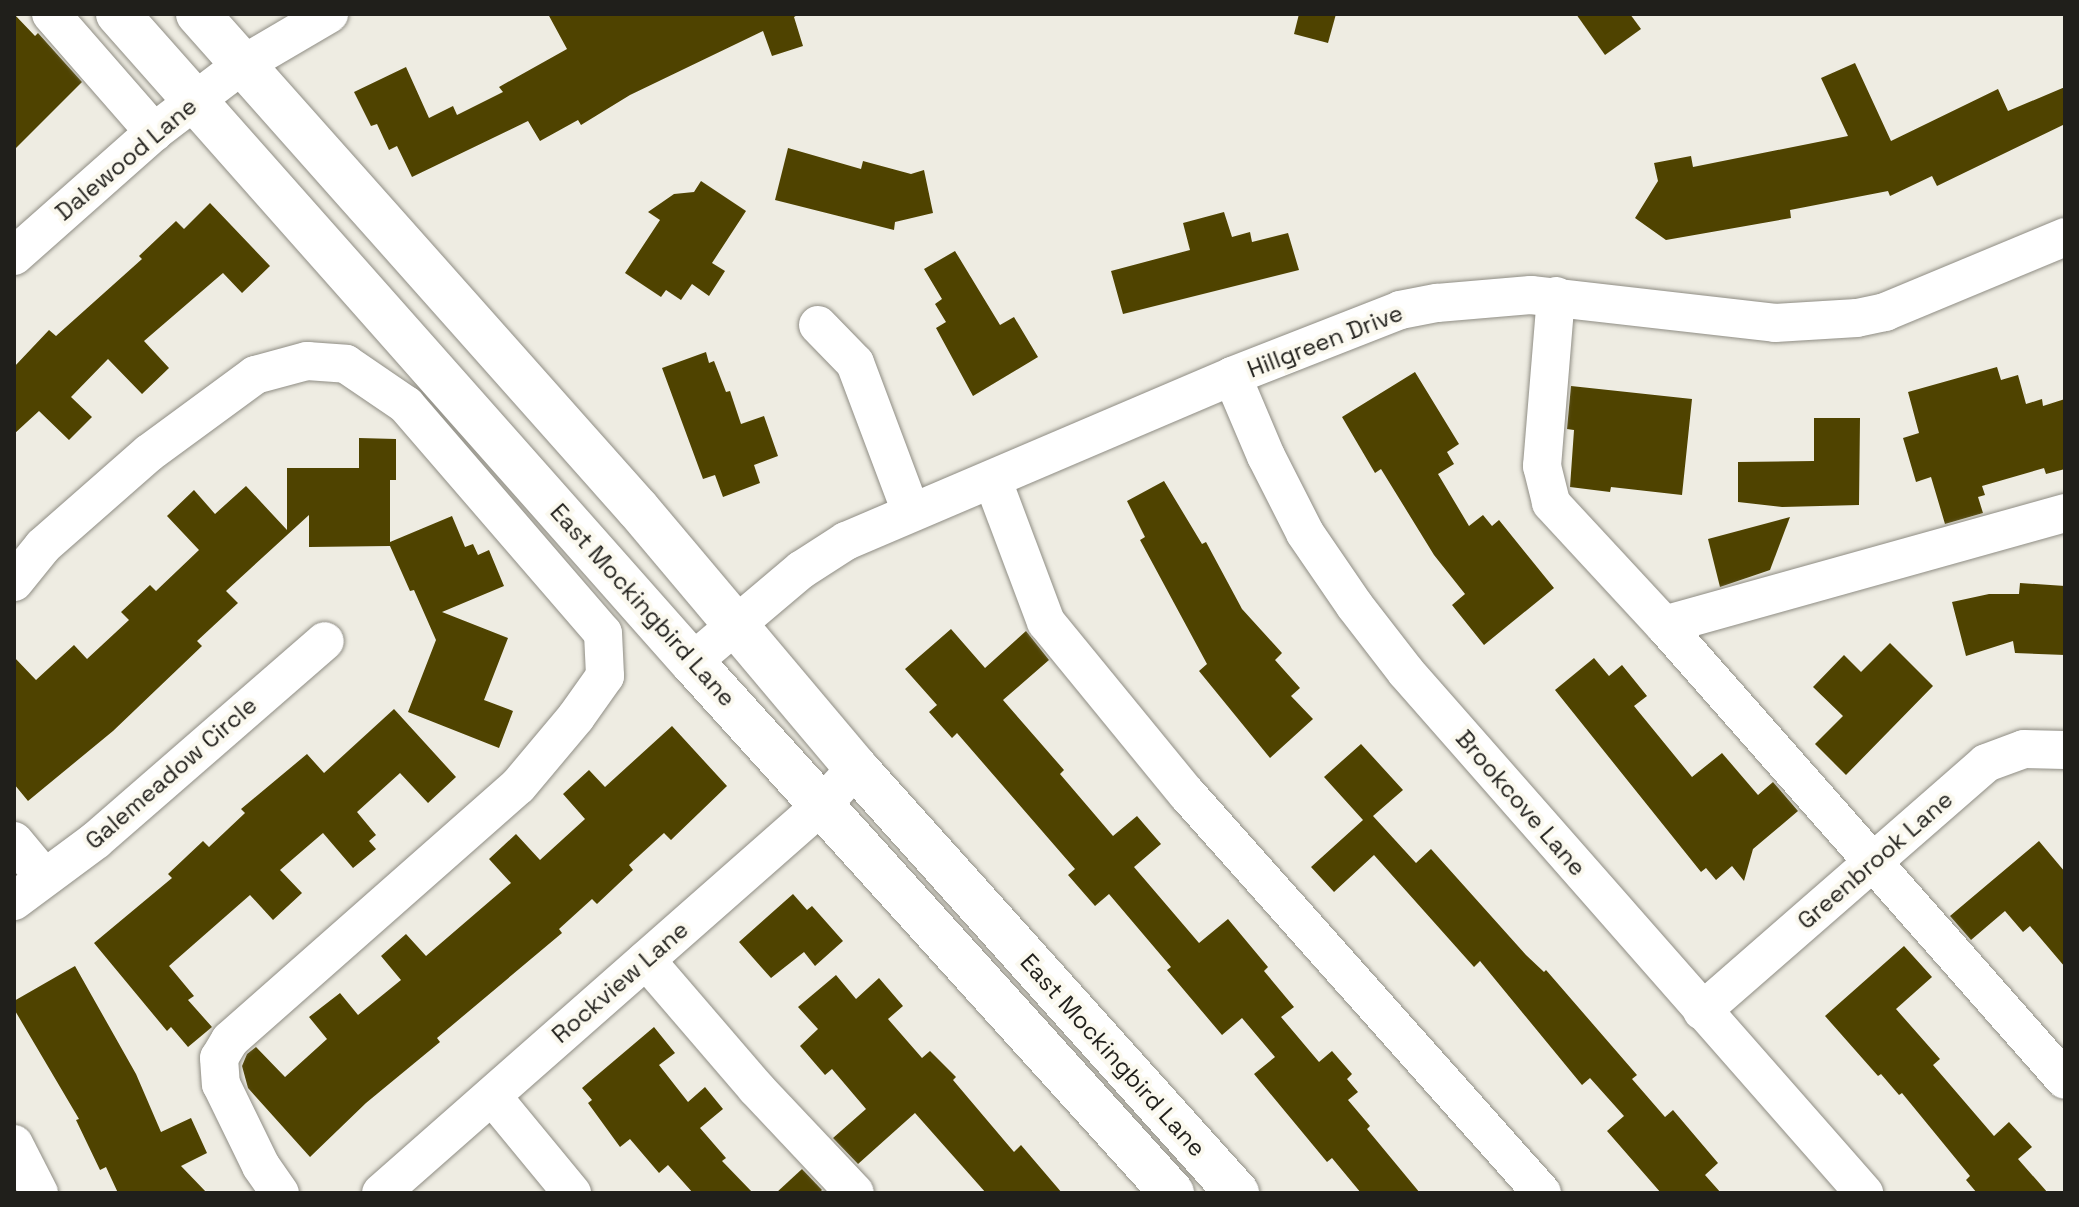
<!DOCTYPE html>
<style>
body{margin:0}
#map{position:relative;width:2079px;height:1207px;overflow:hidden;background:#eeece2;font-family:"Space Grotesk",sans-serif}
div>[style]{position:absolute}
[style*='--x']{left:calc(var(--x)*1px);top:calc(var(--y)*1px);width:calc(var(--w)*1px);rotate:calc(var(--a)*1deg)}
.building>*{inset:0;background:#4f4300}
.roads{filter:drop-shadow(0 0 2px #8f8d84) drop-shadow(0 0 2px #8f8d84)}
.minor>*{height:38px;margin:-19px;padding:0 19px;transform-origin:19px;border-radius:19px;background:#fff}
.major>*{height:44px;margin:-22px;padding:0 22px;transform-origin:22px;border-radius:22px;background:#fff}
span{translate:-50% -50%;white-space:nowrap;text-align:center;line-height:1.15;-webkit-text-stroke:8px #fbf9ef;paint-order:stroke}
.street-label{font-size:24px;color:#201f1b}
.frame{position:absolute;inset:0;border:16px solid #201f1b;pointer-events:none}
</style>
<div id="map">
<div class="building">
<div style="clip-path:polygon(14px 14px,35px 36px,38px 33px,82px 82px,14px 150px)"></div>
<div style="clip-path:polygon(548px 14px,799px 14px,794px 17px,803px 46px,772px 56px,763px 31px,630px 95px,581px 125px,578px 120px,540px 141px,528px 121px,412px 177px,397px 146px,389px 150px,377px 124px,371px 126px,354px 92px,406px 67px,429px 118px,453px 106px,457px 115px,503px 92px,499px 87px,567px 49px)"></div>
<div style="clip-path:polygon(1299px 14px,1336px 14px,1328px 43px,1294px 34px)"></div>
<div style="clip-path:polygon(1576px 14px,1630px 14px,1641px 29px,1605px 55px)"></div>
<div style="clip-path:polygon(1855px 63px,1891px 141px,1998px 89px,2008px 111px,2065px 87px,2065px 124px,1937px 186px,1932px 176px,1890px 196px,1888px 191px,1790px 210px,1791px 218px,1666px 240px,1635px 218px,1658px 181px,1654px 163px,1691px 156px,1693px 167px,1848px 136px,1821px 78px)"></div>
<div style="clip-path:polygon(788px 148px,861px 169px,863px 161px,911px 174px,924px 170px,933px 213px,895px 222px,894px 230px,775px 200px)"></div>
<div style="clip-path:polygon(701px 181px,746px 211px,712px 263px,725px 271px,709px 296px,692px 284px,681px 300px,666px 290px,661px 297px,625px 273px,660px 220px,648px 212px,674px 194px,694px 192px)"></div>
<div style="clip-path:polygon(210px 203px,270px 266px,242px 293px,223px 273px,144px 341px,169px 368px,142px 394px,108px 359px,71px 397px,92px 417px,69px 440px,39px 411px,14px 434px,14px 367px,49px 330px,56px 336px,142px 259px,139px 256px,176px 221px,184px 229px)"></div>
<div style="clip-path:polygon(1224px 212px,1232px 237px,1250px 232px,1252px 242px,1288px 233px,1299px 270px,1123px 314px,1111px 271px,1190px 250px,1183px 223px)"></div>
<div style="clip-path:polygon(955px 251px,1000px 325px,1014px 317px,1038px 357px,973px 396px,936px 328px,946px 322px,935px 304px,942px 299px,924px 269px)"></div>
<div style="clip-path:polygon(706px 352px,709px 363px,714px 361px,726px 392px,730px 391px,741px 424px,764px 416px,778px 456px,754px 465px,760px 483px,723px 497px,715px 475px,703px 479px,662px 368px)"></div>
<div style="clip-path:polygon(1997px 367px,2001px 380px,2018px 375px,2026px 404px,2042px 399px,2043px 406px,2065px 399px,2065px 469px,2046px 474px,2044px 468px,1982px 486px,1985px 495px,1978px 497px,1983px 513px,1945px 524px,1931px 477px,1916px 482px,1903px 438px,1919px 433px,1908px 392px)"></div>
<div style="clip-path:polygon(1415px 372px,1459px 444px,1447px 452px,1454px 464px,1438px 474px,1469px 526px,1483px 515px,1492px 526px,1499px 520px,1554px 588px,1484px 645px,1452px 605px,1465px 594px,1434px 555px,1381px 469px,1375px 473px,1342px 417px)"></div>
<div style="clip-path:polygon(1571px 386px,1692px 399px,1682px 495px,1611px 487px,1610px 492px,1570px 487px,1574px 430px,1567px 429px)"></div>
<div style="clip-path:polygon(1814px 418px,1860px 418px,1859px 505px,1782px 507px,1738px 502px,1738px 462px,1814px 461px)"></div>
<div style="clip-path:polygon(359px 438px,396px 439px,396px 480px,390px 480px,390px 542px,452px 516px,465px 547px,473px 544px,478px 555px,489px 550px,504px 586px,442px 612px,508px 638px,484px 700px,513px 711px,499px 748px,408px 712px,436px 640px,414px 590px,410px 591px,390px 546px,309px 547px,309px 515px,226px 591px,238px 603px,197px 641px,202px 646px,113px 731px,28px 801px,14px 784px,14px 657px,36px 680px,74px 645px,87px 659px,129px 620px,121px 612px,150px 585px,156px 591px,199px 550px,167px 516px,194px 490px,215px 514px,246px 486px,287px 530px,287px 468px,359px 468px)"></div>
<div style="clip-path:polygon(1164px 481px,1202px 544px,1206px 542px,1242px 609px,1282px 653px,1275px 660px,1300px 688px,1291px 696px,1313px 719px,1270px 758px,1199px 671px,1207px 664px,1140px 540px,1145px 537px,1127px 501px)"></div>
<div style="clip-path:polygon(1790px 517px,1770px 570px,1720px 587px,1708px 539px)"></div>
<div style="clip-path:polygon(2020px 583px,2065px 586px,2065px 655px,2015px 653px,2013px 641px,1966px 656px,1952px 602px,1989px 594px,2019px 594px)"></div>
<div style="clip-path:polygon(951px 629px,985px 668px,1026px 631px,1049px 660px,1003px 700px,1064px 770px,1060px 774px,1113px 836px,1137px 816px,1161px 844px,1134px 867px,1199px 943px,1228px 919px,1268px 967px,1264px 971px,1294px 1007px,1281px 1017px,1319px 1062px,1332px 1051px,1352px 1074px,1347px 1079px,1358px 1092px,1348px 1100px,1370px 1126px,1367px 1129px,1420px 1193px,1361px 1193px,1332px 1158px,1327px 1162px,1254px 1074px,1275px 1057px,1242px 1018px,1222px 1035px,1167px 970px,1171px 967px,1109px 894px,1095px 906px,1068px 875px,1075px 869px,957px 733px,952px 738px,929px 712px,937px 705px,905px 669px)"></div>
<div style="clip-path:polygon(1890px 643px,1933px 686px,1846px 775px,1815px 744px,1843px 716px,1813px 687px,1844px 655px,1861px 672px)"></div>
<div style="clip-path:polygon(1594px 658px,1609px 676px,1622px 665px,1647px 696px,1634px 706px,1692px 777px,1722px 753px,1758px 795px,1773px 782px,1798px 811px,1753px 849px,1744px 881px,1732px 866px,1716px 880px,1706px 868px,1701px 872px,1555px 690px)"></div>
<div style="clip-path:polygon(394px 709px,456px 777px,428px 803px,400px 773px,357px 812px,376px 835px,369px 841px,376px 849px,353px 868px,323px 833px,280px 870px,302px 893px,273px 920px,250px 895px,169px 966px,194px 996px,188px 1000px,212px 1027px,188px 1047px,171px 1027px,167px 1031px,94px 943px,172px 878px,168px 874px,203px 841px,209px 847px,245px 813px,241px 809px,307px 754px,324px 773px)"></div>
<div style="clip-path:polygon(672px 726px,727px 786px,671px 840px,664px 833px,629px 865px,633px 870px,597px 904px,592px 899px,559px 929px,562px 933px,437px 1038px,440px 1042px,366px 1103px,310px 1157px,248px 1088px,242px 1066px,247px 1054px,256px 1047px,285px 1077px,327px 1039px,309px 1017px,340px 993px,358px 1015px,401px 980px,381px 956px,406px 934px,426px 956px,511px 883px,489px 859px,516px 834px,540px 860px,585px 819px,563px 794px,589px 770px,605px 787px)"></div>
<div style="clip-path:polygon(1361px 744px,1403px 790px,1373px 816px,1416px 863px,1431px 849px,1526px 955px,1544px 972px,1546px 970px,1637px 1075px,1632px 1079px,1665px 1117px,1673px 1110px,1718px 1163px,1705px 1175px,1721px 1193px,1661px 1193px,1607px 1131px,1624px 1116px,1590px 1078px,1582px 1085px,1480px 961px,1474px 967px,1374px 855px,1334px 892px,1311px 867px,1363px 820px,1324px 777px)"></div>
<div style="clip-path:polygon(2039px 841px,2065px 872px,2065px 967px,2030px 926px,2023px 932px,2005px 911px,1971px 940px,1950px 916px)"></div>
<div style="clip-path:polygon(793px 894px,807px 910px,812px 906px,843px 941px,815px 966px,804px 952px,771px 978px,739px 942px)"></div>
<div style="clip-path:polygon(1904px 946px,1932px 977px,1896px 1009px,1940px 1059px,1933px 1065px,1994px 1136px,2009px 1122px,2032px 1147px,2018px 1159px,2048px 1193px,1977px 1193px,1966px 1180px,1970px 1176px,1902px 1093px,1899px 1095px,1881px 1074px,1878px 1076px,1825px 1016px)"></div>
<div style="clip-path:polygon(75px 966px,136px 1074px,161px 1132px,191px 1118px,207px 1153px,181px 1166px,207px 1193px,118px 1193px,106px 1167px,100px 1170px,76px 1120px,79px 1119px,14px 1009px,14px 1001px)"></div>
<div style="clip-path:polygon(836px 975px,856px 999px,879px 978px,903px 1006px,888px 1019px,922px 1058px,930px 1051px,956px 1077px,953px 1080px,1014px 1152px,1021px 1145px,1062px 1193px,986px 1193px,915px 1113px,858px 1164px,833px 1138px,866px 1109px,832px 1069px,825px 1075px,800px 1046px,818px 1029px,798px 1007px)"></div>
<div style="clip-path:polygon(654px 1027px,675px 1053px,659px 1065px,688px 1102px,705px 1087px,723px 1109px,700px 1128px,726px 1158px,722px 1161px,753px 1193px,693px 1193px,668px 1165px,659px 1173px,630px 1139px,620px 1147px,588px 1103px,592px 1100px,582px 1088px)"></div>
<div style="clip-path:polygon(802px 1169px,822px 1190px,819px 1193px,776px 1193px)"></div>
</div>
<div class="roads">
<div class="minor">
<div style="--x:51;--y:14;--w:157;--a:48.9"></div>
<div style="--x:14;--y:256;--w:187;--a:-41.5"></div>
<div style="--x:154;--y:132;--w:111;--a:-37.3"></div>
<div style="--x:242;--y:65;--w:101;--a:-30.4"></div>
<div style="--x:1556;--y:296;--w:171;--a:94.7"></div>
<div style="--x:1542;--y:466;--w:38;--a:76"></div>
<div style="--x:1551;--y:503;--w:166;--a:47.2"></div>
<div style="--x:1664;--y:625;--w:606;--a:48.61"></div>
<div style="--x:818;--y:325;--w:53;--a:45.8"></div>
<div style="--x:855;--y:363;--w:159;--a:69.4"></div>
<div style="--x:1232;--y:376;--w:87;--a:67"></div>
<div style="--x:1266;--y:456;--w:86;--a:63.1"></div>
<div style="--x:1305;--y:533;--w:88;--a:55.6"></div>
<div style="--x:1355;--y:606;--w:83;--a:52.3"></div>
<div style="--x:1406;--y:672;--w:694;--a:48.68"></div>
<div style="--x:993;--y:481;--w:151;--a:69.4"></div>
<div style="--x:1046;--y:622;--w:222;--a:50.7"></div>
<div style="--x:1187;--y:794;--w:534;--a:48.34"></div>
<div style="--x:14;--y:582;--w:46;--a:-51.1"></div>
<div style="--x:43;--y:546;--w:141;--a:-41.3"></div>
<div style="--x:149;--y:453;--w:132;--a:-36.3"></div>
<div style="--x:255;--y:375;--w:54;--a:-15.1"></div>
<div style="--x:307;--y:361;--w:39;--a:4"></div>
<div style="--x:346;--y:364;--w:73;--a:34.3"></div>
<div style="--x:406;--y:405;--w:301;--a:49.2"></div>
<div style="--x:603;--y:633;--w:43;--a:87.3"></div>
<div style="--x:605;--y:676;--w:50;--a:125.3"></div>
<div style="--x:576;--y:717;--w:90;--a:130"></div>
<div style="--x:518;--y:786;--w:384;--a:138.6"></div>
<div style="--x:230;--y:1040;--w:21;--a:121"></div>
<div style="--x:219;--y:1058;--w:26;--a:86"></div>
<div style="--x:221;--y:1084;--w:91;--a:64"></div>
<div style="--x:261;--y:1166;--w:33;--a:55"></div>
<div style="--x:1664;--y:625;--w:416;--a:-15.6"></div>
<div style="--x:692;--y:662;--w:143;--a:-40.2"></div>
<div style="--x:801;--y:570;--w:54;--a:-32.8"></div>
<div style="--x:846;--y:541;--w:420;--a:-23.1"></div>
<div style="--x:1232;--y:376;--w:180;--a:-21.4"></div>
<div style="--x:1400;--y:310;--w:38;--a:-11"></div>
<div style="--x:1437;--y:303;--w:94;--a:-4.9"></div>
<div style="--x:1531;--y:295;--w:246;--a:6.5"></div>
<div style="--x:1775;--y:323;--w:82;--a:-3.5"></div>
<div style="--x:1857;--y:318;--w:29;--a:-12"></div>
<div style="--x:1885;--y:312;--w:195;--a:-22.6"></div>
<div style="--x:14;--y:841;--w:47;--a:50.2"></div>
<div style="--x:14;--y:901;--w:102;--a:-36.6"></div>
<div style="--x:96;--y:840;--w:303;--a:-41"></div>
<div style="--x:646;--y:960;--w:169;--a:49.3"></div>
<div style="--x:756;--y:1088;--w:144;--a:46.7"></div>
<div style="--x:1702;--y:1011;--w:377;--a:-41.1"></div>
<div style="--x:1986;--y:763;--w:40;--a:-20.2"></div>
<div style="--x:2024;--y:749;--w:41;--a:1.4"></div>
<div style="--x:492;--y:1096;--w:126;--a:50.5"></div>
<div style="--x:14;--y:1144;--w:55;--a:63"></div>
<div style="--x:381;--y:1193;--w:589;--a:-41.35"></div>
<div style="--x:823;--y:804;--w:49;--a:-47.5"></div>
</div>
<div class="major">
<div style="--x:118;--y:14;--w:866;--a:48.47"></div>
<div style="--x:692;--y:662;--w:716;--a:47.89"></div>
<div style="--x:198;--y:14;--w:662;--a:48.37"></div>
<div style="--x:638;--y:509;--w:339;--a:49.9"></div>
<div style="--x:856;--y:768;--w:571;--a:48.12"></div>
</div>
</div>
<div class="street-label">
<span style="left:126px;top:159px;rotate:-40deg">Dalewood Lane</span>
<span style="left:1325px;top:341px;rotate:-21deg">Hillgreen Drive</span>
<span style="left:643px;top:605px;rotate:48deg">East Mockingbird Lane</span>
<span style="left:171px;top:773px;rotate:-41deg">Galemeadow Circle</span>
<span style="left:1521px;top:803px;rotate:49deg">Brookcove Lane</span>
<span style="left:1875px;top:860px;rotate:-41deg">Greenbrook Lane</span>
<span style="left:620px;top:982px;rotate:-41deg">Rockview Lane</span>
<span style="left:1113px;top:1055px;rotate:48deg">East Mockingbird Lane</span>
</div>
<div class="frame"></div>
</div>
